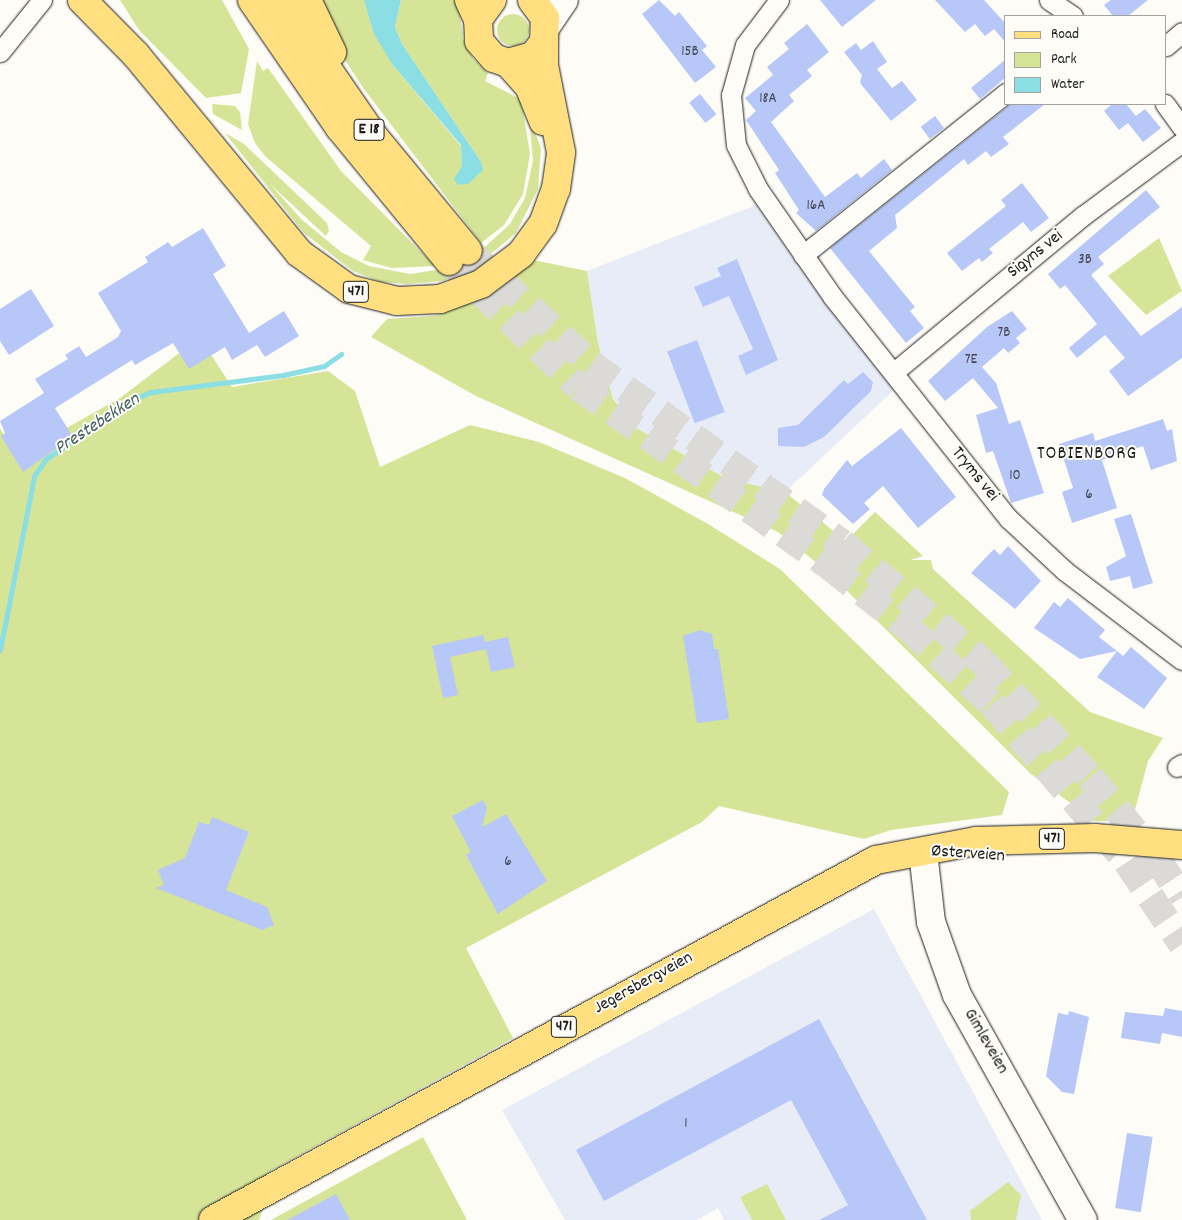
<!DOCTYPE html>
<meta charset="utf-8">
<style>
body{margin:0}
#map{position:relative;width:1182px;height:1220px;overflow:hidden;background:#fdfcf7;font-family:Dekko,sans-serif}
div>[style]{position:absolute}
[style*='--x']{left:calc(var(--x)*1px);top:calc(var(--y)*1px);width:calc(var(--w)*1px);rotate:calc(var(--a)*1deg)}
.built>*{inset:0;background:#e8ecf7}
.green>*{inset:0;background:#d5e497}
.round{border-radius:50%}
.water>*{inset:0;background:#8cdee5}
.stream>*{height:5px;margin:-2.5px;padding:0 2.5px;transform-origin:2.5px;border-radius:2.5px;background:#8cdee5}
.building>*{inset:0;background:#b7c8f8;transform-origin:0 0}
.highway-tunnel>*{height:28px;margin-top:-14px;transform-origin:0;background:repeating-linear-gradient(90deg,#dbdad6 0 28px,transparent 0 42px)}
.roads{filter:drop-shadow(0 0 1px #1c1c1c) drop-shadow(0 0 1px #1c1c1c)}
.street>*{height:19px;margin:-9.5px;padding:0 9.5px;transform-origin:9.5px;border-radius:9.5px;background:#fdfcf7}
.secondary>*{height:28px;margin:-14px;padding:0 14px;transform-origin:14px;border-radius:14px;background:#fdfcf7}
.primary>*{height:28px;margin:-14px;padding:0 14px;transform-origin:14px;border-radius:14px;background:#ffdf80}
.highway>*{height:28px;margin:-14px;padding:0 14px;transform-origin:14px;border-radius:14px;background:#ffdf80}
span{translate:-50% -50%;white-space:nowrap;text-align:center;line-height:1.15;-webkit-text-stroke:4px #fdfcf7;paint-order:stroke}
.number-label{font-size:15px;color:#434753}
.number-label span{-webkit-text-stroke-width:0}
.shield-label span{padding:1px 4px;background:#fdfcf7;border:1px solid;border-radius:4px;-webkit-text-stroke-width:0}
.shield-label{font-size:16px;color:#1c1c1c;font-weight:700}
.street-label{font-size:18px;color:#1c1c1c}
.water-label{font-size:19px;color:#436062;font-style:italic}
.neighbourhood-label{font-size:19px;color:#1c1c1c;letter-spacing:1px}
.legend{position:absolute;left:1004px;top:15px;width:162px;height:90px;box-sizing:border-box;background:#fdfcf7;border:1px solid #a3a29f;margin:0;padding:6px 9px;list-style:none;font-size:15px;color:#1c1c1c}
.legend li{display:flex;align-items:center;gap:10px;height:25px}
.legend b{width:25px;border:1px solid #a3a29f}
</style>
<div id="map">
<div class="built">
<div style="clip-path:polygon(756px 205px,833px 314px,895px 389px,785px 492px,727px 479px,636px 428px,613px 399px,598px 343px,587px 271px)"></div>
<div style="clip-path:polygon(874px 909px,1042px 1220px,724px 1220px,718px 1208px,697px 1220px,565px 1220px,502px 1110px)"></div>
</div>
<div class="green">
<div style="clip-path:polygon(120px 0,222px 0,249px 49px,241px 93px,206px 98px,139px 30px)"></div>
<div style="clip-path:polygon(317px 0,364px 0,392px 64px,461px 146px,462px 166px,481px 162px,402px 44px,395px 27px,401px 0,458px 0,463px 38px,473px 59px,488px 73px,485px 81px,522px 100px,541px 148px,538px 189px,516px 233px,471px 270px,442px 281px,407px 284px,381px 282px,353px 271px,304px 233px,225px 133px,244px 144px,327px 223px,329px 231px,326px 236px,270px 184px,301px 219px,341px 252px,369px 266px,410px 274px,450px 268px,476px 255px,510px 224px,525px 198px,533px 161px,530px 125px,522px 104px,530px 154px,523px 194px,504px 225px,481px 243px,364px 89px,333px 42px)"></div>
<div class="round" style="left:497px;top:14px;width:32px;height:32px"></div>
<div style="clip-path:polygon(257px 61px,263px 71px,268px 68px,341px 171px,435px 266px,392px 268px,363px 260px,371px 246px,266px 157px,255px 143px,248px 124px)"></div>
<div style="clip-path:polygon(212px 104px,235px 106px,240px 112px,242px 130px,213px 114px)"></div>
<div style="clip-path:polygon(1159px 238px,1182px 291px,1146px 315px,1108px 276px)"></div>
<div style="clip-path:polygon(528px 259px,587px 271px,598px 343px,613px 399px,636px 428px,727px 479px,785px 492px,846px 541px,875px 512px,923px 556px,910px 560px,931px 560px,933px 569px,1090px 712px,1163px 738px,1148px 761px,1132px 821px,1084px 821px,1077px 808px,1031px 774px,827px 571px,778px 532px,476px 396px,371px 337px,387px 319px,433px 316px,470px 303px)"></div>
<div style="clip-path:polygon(190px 322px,232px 387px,328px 371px,355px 391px,380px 467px,470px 425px,539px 442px,625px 478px,708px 524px,780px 569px,1009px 792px,1002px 815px,891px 830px,864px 839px,719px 806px,702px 822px,466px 948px,513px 1038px,265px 1174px,275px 1173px,259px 1220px,0 1220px,0 429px,5px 436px,38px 444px,120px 398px,195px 341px)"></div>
<div style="clip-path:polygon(423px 1137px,467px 1220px,271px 1220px)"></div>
<div style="clip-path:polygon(1008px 1182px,1021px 1195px,1016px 1220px,971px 1220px,970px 1211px)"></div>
<div style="clip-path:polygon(767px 1184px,786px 1220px,752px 1220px,740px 1197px)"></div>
</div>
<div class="water">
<div style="clip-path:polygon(364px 0,401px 0,395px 27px,402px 44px,481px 162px,483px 170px,468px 184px,458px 185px,454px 179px,462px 166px,461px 145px,392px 64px,374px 34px)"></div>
</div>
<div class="stream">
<div style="--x:0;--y:650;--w:177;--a:-78.9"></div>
<div style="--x:34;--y:476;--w:21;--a:-55"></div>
<div style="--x:46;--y:459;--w:99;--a:-35.1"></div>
<div style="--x:127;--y:402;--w:26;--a:-23"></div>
<div style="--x:151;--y:392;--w:133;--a:-7.3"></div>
<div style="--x:283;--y:375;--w:42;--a:-12.4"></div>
<div style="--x:324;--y:366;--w:21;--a:-35"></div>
</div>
<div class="building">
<div style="clip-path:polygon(659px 0,675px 16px,679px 12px,707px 46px,702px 50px,716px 67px,695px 83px,642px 14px)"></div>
<div style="clip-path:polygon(820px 0,876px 0,842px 27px)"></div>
<div style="clip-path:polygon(935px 0,984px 0,1006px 24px,1006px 43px,994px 29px,985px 36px,975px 24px,965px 32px)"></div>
<div style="clip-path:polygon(1111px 0,1148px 0,1128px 16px,1113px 16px,1104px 5px)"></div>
<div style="clip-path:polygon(807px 24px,829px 52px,807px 70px,812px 76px,789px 95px,794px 101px,771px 122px,825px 197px,857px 173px,861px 178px,884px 159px,892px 170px,816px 231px,796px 213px,799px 210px,775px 173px,779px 170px,746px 120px,756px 111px,745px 98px,773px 75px,767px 67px,789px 49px,784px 43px)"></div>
<div style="clip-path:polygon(873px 41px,887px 62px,877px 69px,892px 88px,902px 81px,917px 100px,891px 121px,860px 83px,862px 75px,844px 52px,856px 43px,861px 50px)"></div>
<div style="clip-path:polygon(1006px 59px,1006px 77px,980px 99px,971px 88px)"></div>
<div style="left:700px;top:94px;width:26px;height:14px;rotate:51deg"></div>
<div style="clip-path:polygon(1011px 104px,1045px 104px,1003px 137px,1009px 144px,991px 157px,986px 151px,968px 165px,964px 159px,895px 215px,897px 228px,869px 251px,915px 307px,910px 311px,924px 328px,906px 343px,830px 248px)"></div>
<div style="clip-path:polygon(1112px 104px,1126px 104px,1136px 116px,1145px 109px,1161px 128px,1143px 142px,1128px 123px,1119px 130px,1104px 111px)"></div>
<div style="left:935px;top:116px;width:15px;height:18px;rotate:53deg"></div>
<div style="clip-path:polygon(1022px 183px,1049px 218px,1031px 232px,1023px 222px,989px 249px,993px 253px,982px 262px,979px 258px,962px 271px,947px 253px,1006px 206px,1001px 200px)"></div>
<div style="clip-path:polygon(1146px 190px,1160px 207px,1098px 257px,1104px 264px,1091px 275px,1141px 336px,1182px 307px,1182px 358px,1128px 396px,1109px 371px,1125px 358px,1105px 335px,1077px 358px,1069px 348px,1097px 324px,1065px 285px,1060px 289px,1048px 274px)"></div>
<div style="clip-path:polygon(203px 228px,226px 266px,213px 274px,249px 333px,284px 311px,299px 336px,265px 357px,257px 345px,232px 360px,225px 347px,189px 369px,173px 343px,135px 365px,132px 360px,55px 408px,73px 437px,23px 472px,1px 436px,5px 433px,0 421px,44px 393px,35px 379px,68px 359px,65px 355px,79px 346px,86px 357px,118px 337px,121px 331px,98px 293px,148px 262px,145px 257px,168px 242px,172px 247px)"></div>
<div style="clip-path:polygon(737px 259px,778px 360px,746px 375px,738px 356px,753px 349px,729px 296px,703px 307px,694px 287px,721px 276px,717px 268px)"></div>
<div style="clip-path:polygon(31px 289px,54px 326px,9px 355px,0 341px,0 309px)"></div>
<div style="clip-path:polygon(1012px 311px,1027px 329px,1016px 338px,1020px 343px,1008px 353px,1004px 348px,982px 367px,996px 383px,1009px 424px,1020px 420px,1044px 493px,1011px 503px,993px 451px,986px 453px,976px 415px,998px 408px,973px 378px,945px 401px,928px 381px,987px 327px)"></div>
<div style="left:697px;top:340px;width:77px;height:32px;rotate:69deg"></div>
<div style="clip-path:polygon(863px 372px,873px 382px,871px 391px,824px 437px,804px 447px,778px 446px,778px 428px,798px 425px,844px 380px,848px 384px)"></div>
<div style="clip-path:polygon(1163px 419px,1167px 431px,1172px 429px,1177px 461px,1151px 470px,1143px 446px,1102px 460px,1117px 508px,1072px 523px,1062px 492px,1073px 488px,1059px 444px,1093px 433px,1095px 441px)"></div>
<div style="clip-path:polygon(901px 428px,956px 497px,918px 528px,883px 486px,864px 503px,870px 509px,853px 524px,822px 495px,824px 489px,847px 460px,852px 466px)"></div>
<div style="clip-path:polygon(1131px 514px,1153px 583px,1133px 589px,1130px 576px,1110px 581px,1106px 567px,1126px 556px,1114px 519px)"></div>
<div style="clip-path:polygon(1008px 546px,1041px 581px,1015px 609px,971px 573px,994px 549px,1000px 555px)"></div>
<div style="clip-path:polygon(1068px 598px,1105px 630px,1099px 637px,1117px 651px,1080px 659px,1034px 628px,1054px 602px,1060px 607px)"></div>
<div style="clip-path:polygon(700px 630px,712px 634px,714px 649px,718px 649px,729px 719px,697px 723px,683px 636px)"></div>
<div style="clip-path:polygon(483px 635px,485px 642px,508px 637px,515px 667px,491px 672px,486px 649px,450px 657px,458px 695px,443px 698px,432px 646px)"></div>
<div style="clip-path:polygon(1131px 647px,1167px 678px,1144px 709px,1097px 677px,1117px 651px,1123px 656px)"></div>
<div style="clip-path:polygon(483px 800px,487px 808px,482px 827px,506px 814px,547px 881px,498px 914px,466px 855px,471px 852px,452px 816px)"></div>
<div style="clip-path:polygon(212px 817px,249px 832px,226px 890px,267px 907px,274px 925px,262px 930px,156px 888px,164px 885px,158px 870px,185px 858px,199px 822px,209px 825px)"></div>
<div style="clip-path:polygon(1165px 1008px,1182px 1011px,1182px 1037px,1162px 1033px,1160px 1044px,1121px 1038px,1125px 1012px,1163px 1016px)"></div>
<div style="clip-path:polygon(1069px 1011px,1089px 1017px,1074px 1094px,1062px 1092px,1046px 1076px,1058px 1013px,1068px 1015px)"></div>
<div style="clip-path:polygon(819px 1019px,927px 1220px,819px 1220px,848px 1205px,791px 1100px,604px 1201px,576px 1150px)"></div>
<div style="left:1127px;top:1133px;width:26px;height:76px;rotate:9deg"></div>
<div style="clip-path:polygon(336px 1194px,350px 1220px,287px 1220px)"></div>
</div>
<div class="highway-tunnel">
<div style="--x:468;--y:251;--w:167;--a:42.6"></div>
<div style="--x:591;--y:364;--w:308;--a:35.5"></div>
<div style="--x:842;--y:543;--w:185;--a:40.2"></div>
<div style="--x:983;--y:662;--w:157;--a:47.1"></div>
<div style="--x:1090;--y:777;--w:104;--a:50.5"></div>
<div style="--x:1156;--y:857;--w:48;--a:57"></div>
<div style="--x:449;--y:261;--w:181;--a:44.1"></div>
<div style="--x:579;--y:387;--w:309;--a:35.6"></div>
<div style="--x:830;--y:567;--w:98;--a:37.9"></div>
<div style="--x:907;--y:627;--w:115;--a:42.2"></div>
<div style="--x:992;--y:704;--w:208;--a:49.5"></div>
<div style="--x:1127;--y:862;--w:99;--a:56.1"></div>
</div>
<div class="roads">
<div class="street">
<div style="--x:779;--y:0;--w:56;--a:127.1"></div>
<div style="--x:745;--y:45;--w:52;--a:105.6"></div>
<div style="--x:731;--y:95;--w:50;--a:84.3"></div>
<div style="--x:736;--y:145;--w:49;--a:63.4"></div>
<div style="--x:758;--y:189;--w:130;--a:55.3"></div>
<div style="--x:832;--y:296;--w:285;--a:51.6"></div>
<div style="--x:1009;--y:519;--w:76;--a:42.9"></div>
<div style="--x:1065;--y:571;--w:147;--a:37.3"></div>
<div style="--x:1049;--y:0;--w:29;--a:34"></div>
<div style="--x:1166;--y:46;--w:21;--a:-41"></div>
<div style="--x:0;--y:52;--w:67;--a:-51.1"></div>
<div style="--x:1165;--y:104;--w:29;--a:54"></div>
<div style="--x:803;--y:255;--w:260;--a:-38.6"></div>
<div style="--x:894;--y:372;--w:246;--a:-39.6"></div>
<div style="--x:1084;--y:215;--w:122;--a:-36.7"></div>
<div style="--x:1177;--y:767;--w:6;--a:-31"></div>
</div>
<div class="secondary">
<div style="--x:547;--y:25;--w:30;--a:-56"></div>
<div style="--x:923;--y:852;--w:70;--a:83.5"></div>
<div style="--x:931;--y:922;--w:77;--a:70.4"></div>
<div style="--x:957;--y:995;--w:258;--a:60.8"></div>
</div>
<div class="primary">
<div style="--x:82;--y:0;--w:77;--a:45.5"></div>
<div style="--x:136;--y:55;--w:256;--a:50.5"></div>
<div style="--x:299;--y:253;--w:62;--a:35.8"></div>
<div style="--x:349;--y:289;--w:49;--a:14"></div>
<div style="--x:397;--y:301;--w:43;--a:-2.7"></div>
<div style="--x:440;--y:299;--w:44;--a:-20.1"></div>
<div style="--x:481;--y:284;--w:50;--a:-36.9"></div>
<div style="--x:521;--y:254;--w:37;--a:-54"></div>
<div style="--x:543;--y:224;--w:37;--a:-70"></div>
<div style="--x:556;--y:189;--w:37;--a:-82"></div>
<div style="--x:561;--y:152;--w:89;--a:-101.1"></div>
<div style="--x:544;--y:65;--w:23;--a:-90"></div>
<div style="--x:492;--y:0;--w:24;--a:126"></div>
<div style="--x:478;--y:19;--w:22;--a:87"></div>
<div style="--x:479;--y:41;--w:23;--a:49"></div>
<div style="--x:494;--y:58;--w:15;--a:20"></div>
<div style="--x:508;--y:63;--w:26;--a:-16"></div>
<div style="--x:533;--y:56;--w:18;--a:-52"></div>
<div style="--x:544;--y:42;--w:24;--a:-88"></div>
<div style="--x:545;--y:18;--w:22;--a:-126"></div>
<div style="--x:508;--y:63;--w:31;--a:48"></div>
<div style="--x:529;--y:86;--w:38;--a:68"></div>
<div style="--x:213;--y:1220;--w:754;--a:-28.5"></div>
<div style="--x:876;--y:860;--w:102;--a:-10.8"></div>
<div style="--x:976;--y:841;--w:119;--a:-1.4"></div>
<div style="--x:1095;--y:838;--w:87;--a:4.6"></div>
</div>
<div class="highway">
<div style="--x:252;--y:0;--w:155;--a:55.5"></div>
<div style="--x:340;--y:128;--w:172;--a:50.7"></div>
<div style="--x:280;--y:0;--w:168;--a:55.5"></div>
<div style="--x:375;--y:138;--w:146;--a:50.5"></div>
<div style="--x:307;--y:0;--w:58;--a:64.3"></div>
<div style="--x:469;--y:0;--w:21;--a:65"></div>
</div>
</div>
<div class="number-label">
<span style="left:690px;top:53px">15B</span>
<span style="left:768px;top:100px">18A</span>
<span style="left:816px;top:207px">16A</span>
<span style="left:1085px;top:261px">3B</span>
<span style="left:1004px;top:334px">7B</span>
<span style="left:971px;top:361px">7E</span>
<span style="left:1015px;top:477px">10</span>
<span style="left:1089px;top:496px">6</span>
<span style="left:508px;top:863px">6</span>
<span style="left:686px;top:1125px">1</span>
</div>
<div class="shield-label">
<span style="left:369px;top:130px">E 18</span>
<span style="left:356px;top:292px">471</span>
<span style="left:1052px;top:839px">471</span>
<span style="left:564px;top:1027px">471</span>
</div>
<div class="street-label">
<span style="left:1036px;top:255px;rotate:-39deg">Sigyns vei</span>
<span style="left:974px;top:475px;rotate:51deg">Tryms vei</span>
<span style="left:968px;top:855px;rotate:4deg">Østerveien</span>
<span style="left:644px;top:984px;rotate:-29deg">Jegersbergveien</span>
<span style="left:985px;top:1042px;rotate:60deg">Gimleveien</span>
</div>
<div class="water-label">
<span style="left:98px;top:425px;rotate:-33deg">Prestebekken</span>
</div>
<div class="neighbourhood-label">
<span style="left:1087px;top:455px">TOBIENBORG</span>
</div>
<ul class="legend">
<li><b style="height:6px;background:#ffdf80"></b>Road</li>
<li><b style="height:14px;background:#d5e497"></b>Park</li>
<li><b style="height:14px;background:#8cdee5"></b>Water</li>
</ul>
</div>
